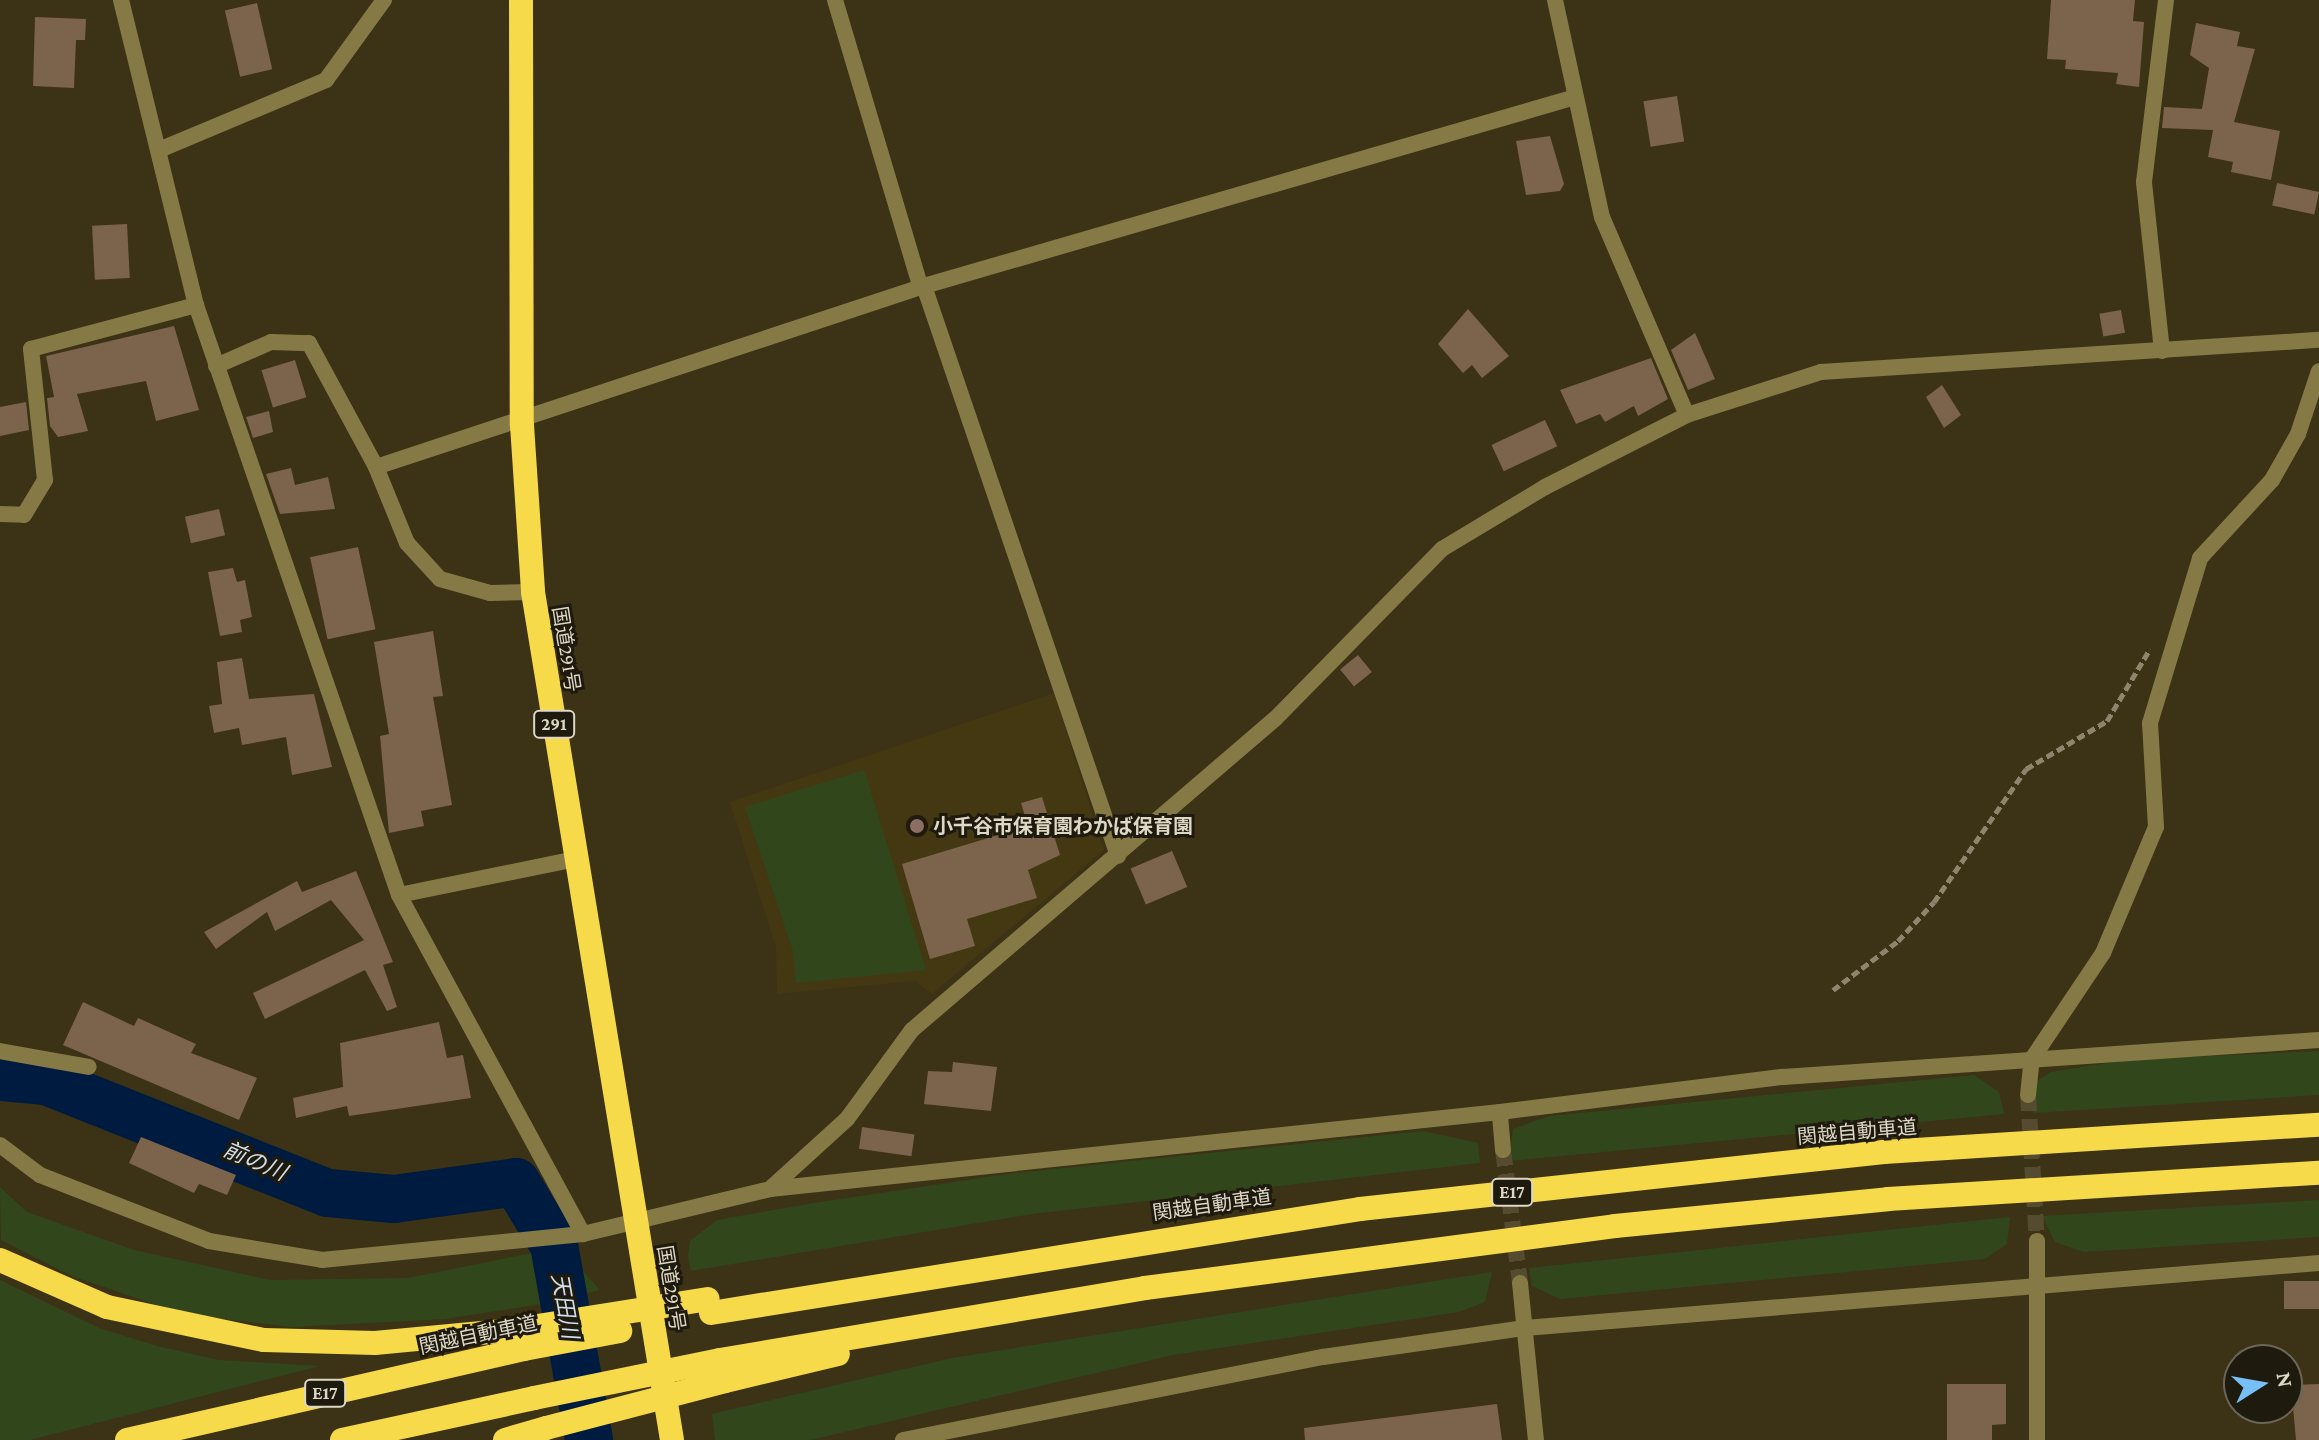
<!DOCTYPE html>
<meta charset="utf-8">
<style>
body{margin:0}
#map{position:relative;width:2319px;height:1440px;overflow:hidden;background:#3c3215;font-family:"Crimson Pro","Noto Sans JP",serif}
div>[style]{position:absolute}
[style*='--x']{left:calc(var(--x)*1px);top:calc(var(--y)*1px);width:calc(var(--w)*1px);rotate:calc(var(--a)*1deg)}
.built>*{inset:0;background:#443812}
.green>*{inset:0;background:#31471b}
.river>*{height:48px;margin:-24px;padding:0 24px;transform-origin:24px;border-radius:24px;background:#001b40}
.building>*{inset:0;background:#7c634c;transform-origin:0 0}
.street-tunnel>*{height:16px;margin-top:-8px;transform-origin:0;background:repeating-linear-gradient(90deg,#544b30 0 16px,transparent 0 24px)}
.path>*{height:5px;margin-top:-2.5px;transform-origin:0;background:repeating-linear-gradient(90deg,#8d856e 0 8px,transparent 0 12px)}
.street>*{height:16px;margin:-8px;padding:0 8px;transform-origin:8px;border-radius:8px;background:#857a46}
.highway>*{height:24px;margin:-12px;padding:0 12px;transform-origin:12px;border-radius:12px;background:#f7da49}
.highway-bridge>*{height:24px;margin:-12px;padding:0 12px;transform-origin:12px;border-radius:12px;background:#f7da49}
.dots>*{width:22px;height:22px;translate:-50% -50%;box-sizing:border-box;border:4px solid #1f1a0e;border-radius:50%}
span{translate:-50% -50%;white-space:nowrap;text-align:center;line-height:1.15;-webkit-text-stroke:6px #1f1a0e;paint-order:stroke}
.shield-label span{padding:2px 6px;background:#1f1a0e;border:2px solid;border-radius:6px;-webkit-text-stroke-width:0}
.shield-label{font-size:18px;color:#ddd7c6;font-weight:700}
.street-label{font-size:20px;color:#ddd7c6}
.poi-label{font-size:20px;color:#ddd7c6;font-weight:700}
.left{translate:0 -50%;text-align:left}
.water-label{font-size:22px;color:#d1deee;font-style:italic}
.north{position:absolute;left:2223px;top:1344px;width:80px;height:80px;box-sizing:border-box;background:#1f1a0e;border:2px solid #6b6658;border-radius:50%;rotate:79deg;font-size:22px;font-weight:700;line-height:32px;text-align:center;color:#ddd7c6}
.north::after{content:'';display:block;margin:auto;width:28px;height:36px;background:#77bff7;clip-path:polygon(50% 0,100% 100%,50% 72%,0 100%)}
</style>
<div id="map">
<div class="built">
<div style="clip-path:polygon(1054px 693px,1104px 850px,932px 994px,915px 981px,777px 994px,776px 948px,730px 802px)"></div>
</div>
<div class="green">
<div style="clip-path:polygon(864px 770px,926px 970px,796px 983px,793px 951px,745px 807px)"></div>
<div style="clip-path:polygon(2319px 1051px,2319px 1095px,2033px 1113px,2035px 1082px,2051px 1072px,2125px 1060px)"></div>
<div style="clip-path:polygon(1974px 1075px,1999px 1092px,2004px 1114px,1509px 1161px,1513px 1129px,1549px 1116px)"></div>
<div style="clip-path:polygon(1423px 1131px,1478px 1143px,1480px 1163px,1032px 1214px,691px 1271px,688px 1256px,690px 1241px,717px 1220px,814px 1203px,1007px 1174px)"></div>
<div style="clip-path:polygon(0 1187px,27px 1212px,134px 1250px,270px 1280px,408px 1278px,532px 1253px,548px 1303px,445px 1319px,292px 1327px,183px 1314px,72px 1276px,1px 1240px)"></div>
<div style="clip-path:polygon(2319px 1200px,2319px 1237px,2084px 1252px,2055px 1242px,2042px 1216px)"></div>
<div style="clip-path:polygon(2010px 1217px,2007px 1244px,1985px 1259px,1560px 1299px,1532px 1286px,1529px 1268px)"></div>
<div style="clip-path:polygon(564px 1250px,600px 1290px,571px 1297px,568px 1283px,581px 1273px,573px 1265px,564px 1271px)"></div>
<div style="clip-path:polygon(1492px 1272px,1485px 1302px,1459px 1312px,1173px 1355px,810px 1440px,715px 1440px,712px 1414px,952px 1358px)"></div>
<div style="clip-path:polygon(0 1280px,99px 1328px,157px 1346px,219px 1360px,320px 1366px,30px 1440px,0 1440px)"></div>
</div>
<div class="river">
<div style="--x:0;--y:1077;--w:46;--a:5"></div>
<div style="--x:46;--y:1081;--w:303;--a:21.7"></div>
<div style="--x:328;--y:1193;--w:66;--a:5.2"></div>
<div style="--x:394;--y:1199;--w:123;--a:-7.9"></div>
<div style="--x:516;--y:1182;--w:74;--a:58.9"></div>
<div style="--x:554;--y:1245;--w:198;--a:79.8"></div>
</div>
<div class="building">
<div style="clip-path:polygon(2051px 0,2135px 0,2133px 21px,2144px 22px,2139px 87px,2116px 84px,2118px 73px,2065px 69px,2066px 60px,2047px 59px)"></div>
<div style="left:257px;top:3px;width:68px;height:33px;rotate:77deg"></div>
<div style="clip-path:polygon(35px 17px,86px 19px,85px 40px,76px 40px,74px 88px,33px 86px)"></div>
<div style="clip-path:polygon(2196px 23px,2240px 32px,2237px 46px,2255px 49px,2234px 122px,2280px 131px,2271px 180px,2231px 172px,2233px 162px,2208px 157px,2213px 130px,2162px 128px,2164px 107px,2202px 109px,2209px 68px,2190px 55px)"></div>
<div style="left:1677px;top:96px;width:46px;height:34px;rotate:81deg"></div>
<div style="clip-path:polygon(1550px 136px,1564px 184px,1560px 191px,1526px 195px,1516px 141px)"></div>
<div style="left:2277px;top:183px;width:43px;height:23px;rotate:12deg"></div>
<div style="left:127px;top:224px;width:54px;height:35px;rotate:87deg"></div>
<div style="clip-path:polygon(1468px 309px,1509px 356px,1482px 378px,1472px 365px,1463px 373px,1438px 344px)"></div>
<div style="left:2121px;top:310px;width:23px;height:22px;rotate:80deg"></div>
<div style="clip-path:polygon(174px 326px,199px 410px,156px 421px,146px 381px,77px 394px,88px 431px,58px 437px,50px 426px,47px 398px,54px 397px,46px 356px)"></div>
<div style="clip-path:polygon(1695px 333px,1715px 379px,1688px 390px,1671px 350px)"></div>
<div style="clip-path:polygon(1651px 358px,1668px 399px,1638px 416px,1634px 406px,1605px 422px,1600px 414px,1576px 424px,1560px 390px)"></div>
<div style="left:295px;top:360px;width:39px;height:35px;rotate:73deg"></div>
<div style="clip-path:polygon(1942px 385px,1961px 415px,1944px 428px,1926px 397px)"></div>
<div style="clip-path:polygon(26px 402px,29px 430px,0 436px,0 407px)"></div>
<div style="clip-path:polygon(269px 411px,273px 432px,253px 438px,246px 417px)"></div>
<div style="left:1545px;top:420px;width:29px;height:59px;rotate:65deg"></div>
<div style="clip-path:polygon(291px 468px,295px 485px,328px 477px,335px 509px,280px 514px,266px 474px)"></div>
<div style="left:219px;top:509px;width:27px;height:35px;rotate:77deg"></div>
<div style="left:358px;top:547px;width:84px;height:49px;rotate:78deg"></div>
<div style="clip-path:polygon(233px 568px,237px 582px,245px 580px,252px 617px,240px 620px,242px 632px,220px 636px,208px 572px)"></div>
<div style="clip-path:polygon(433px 631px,443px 696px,433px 697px,452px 805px,421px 811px,424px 826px,389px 833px,380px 736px,389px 734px,374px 642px)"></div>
<div style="left:1358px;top:655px;width:22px;height:23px;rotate:51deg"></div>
<div style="clip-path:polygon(242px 658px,249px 699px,314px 694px,332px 767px,292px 775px,286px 737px,242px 745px,239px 728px,214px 733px,209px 706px,222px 704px,217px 662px)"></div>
<div style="clip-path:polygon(1042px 797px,1060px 855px,1028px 870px,1037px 898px,967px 919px,975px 946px,930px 959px,902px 864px,1028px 826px,1021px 803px)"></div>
<div style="left:1172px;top:851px;width:39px;height:45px;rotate:67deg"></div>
<div style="clip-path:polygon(356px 871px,393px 962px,383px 965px,397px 1007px,387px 1011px,365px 970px,265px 1019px,253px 993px,364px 940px,331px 900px,275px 931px,267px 912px,216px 949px,204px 932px,297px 881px,302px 892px)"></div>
<div style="clip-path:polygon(83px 1002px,134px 1026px,138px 1018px,196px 1044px,191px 1053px,257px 1078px,239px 1120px,63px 1045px)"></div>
<div style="clip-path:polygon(439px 1022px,447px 1058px,463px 1055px,471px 1098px,349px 1116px,347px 1106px,296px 1118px,293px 1098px,343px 1087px,340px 1043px)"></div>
<div style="clip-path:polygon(953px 1062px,997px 1067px,991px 1111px,924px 1104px,928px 1071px,952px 1072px)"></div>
<div style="left:862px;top:1127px;width:53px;height:22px;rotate:8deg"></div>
<div style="clip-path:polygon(141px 1137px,236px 1175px,227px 1195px,199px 1184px,194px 1193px,129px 1163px)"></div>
<div style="left:2319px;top:1281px;width:28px;height:35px;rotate:90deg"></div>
<div style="clip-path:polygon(1947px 1384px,2006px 1384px,2006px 1424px,1992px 1425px,1992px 1440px,1947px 1440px)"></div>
<div style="clip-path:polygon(2319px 1384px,2319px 1440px,2296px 1440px,2291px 1385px)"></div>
<div style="clip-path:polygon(1497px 1404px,1502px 1440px,1305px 1440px,1304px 1428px)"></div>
</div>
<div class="street-tunnel">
<div style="--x:2028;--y:1095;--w:146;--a:86.5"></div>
<div style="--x:1503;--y:1150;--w:134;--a:82.7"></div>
</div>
<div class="path">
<div style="--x:1833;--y:990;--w:81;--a:-37"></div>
<div style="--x:1898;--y:941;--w:53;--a:-47.3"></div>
<div style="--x:1934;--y:902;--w:162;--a:-55.3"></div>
<div style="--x:2026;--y:769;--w:94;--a:-30.7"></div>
<div style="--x:2107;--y:721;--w:84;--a:-59.2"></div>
</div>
<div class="street">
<div style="--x:121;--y:0;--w:314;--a:76.2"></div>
<div style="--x:196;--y:305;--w:624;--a:71.01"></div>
<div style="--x:399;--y:895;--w:386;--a:61.5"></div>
<div style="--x:835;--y:0;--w:301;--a:73.4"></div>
<div style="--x:1555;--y:0;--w:222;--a:77.8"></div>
<div style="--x:1602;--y:217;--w:215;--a:66.8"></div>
<div style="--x:159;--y:150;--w:181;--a:-22.7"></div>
<div style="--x:326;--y:80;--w:99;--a:-54.1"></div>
<div style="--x:924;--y:286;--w:602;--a:71.2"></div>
<div style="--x:2162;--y:351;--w:170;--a:-96.1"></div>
<div style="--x:2144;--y:182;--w:183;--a:-83.1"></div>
<div style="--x:216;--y:366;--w:60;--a:-23.6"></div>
<div style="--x:271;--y:342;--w:38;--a:2"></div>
<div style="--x:309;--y:343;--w:141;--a:61.6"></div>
<div style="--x:376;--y:467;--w:577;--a:-18.28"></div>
<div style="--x:924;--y:286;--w:675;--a:-16.18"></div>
<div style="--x:376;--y:467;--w:82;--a:67.8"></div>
<div style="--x:407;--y:543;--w:49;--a:47.5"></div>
<div style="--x:440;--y:579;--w:52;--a:15.6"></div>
<div style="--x:490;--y:593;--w:43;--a:-1.3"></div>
<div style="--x:0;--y:514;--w:24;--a:2"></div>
<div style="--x:24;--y:515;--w:41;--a:-59"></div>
<div style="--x:45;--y:480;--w:132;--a:-96.1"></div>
<div style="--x:31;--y:349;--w:171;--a:-14.9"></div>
<div style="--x:399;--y:895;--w:181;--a:-11.5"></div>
<div style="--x:0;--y:1051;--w:90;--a:10.2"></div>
<div style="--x:2028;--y:1095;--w:36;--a:-84"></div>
<div style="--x:2032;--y:1059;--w:128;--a:-56.2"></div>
<div style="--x:2103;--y:953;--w:137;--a:-67.2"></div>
<div style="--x:2156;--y:827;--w:104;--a:-93.3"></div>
<div style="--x:2150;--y:723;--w:172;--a:-73.1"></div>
<div style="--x:2200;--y:558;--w:106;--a:-47.3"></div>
<div style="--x:2272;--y:480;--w:53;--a:-60.5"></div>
<div style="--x:2298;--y:434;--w:66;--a:-71.6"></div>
<div style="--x:0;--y:1145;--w:50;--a:36.9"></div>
<div style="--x:40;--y:1175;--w:181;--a:21.3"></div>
<div style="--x:209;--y:1241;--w:115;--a:9.5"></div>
<div style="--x:322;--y:1260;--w:262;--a:-5.7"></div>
<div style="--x:583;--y:1234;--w:192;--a:-13.5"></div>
<div style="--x:770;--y:1189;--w:734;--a:-6.02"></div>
<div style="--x:1503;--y:1150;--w:38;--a:-95"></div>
<div style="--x:1500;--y:1112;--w:285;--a:-7.1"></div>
<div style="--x:1783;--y:1077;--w:537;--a:-3.95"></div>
<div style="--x:770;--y:1189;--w:104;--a:-42.3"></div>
<div style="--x:847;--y:1119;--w:110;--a:-53.9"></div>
<div style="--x:912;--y:1030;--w:478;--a:-40.6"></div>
<div style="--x:1275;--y:719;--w:238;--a:-45.5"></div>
<div style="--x:1442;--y:549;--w:120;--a:-31"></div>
<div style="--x:1545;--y:487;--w:159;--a:-26.9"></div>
<div style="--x:1687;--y:415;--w:141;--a:-17.8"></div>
<div style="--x:1821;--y:372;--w:499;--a:-3.7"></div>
<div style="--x:1520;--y:1283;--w:158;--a:84.2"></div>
<div style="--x:903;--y:1440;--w:428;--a:-11.2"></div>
<div style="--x:1323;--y:1357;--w:204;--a:-8.2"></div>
<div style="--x:1525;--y:1328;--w:797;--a:-4.68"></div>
<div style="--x:2037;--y:1440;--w:199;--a:-90"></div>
</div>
<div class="highway">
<div style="--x:521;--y:0;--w:425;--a:89.9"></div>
<div style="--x:522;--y:425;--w:167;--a:86.2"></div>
<div style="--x:533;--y:592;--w:859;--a:80.69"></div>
<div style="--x:0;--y:1260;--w:117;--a:23.7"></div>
<div style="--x:107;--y:1307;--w:160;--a:11.9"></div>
<div style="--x:264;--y:1340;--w:111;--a:1.5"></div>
<div style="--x:375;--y:1343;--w:138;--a:-5.4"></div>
<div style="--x:711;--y:1313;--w:657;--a:-9.1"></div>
<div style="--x:1360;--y:1209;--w:527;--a:-6.21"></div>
<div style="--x:1884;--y:1152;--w:436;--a:-3.6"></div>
<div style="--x:720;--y:1360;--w:431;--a:-9.6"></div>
<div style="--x:1145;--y:1288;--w:474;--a:-7.5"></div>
<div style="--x:1615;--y:1226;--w:274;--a:-5.6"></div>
<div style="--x:1888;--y:1199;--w:432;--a:-3.5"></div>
<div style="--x:725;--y:1381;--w:116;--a:-13.4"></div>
<div style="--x:127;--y:1440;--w:407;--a:-12.9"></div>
<div style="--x:342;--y:1440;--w:197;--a:-12.3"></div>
<div style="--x:505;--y:1440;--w:43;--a:-16.3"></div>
</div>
<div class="highway-bridge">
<div style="--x:512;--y:1330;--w:198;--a:-9"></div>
<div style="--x:524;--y:1349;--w:98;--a:-10.6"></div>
<div style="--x:534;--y:1398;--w:190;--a:-11.5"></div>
<div style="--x:546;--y:1428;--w:185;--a:-14.7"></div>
</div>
<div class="dots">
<div style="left:917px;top:826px;background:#8d6e63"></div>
</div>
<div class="shield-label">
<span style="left:554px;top:724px">291</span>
<span style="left:1512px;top:1192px">E17</span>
<span style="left:325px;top:1393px">E17</span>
</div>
<div class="street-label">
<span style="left:566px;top:649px;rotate:81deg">国道291号</span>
<span style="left:1857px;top:1132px;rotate:-5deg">関越自動車道</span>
<span style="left:1212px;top:1205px;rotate:-8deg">関越自動車道</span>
<span style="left:671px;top:1288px;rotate:81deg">国道291号</span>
<span style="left:478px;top:1335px;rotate:-12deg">関越自動車道</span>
</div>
<div class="poi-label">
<span class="left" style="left:933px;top:826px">小千谷市保育園わかば保育園</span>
</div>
<div class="water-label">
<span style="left:255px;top:1161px;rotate:23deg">前の川</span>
<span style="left:565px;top:1306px;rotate:80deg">天田川</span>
</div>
<div class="north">N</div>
</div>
